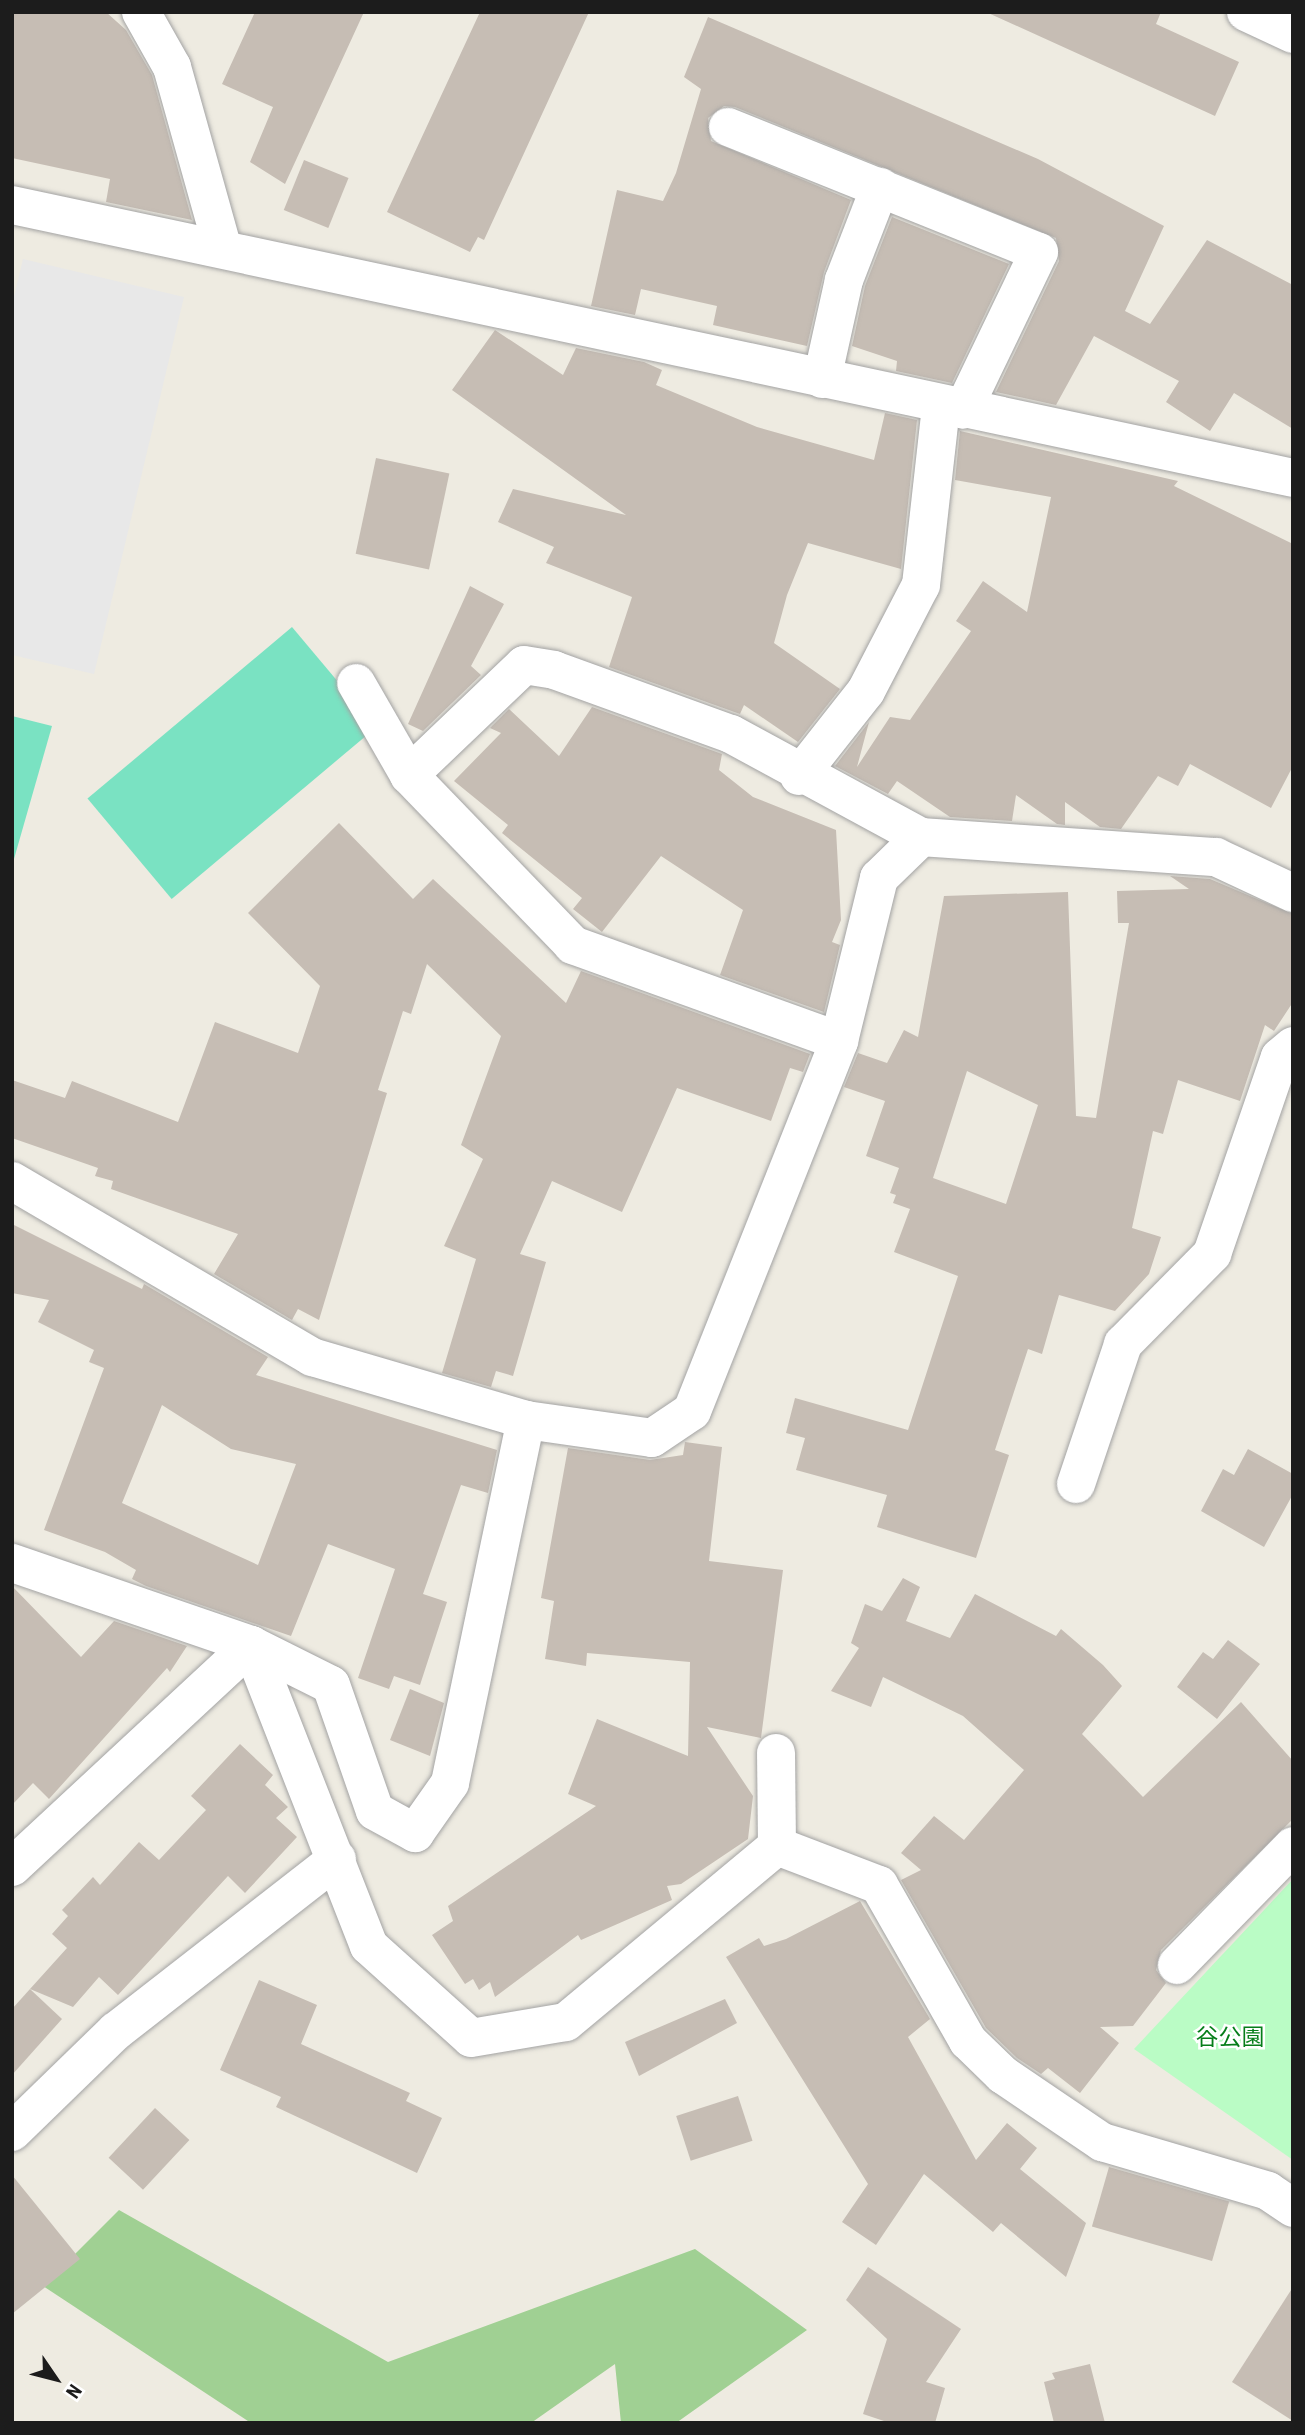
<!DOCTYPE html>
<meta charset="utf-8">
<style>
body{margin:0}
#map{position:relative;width:1305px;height:2435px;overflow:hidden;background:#eeebe1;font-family:"Roboto Condensed","Noto Sans JP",sans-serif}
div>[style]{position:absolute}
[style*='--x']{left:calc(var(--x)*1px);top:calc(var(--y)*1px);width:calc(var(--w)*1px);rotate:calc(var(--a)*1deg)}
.forest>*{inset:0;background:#a0d093}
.park>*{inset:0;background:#bafcc5}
.pitch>*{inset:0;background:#7ae2c2;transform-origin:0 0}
.parking>*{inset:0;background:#e8e8e8}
.building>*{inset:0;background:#c6bdb4;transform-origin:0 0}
.roads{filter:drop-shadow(0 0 2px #a3a3a3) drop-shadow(0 0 2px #a3a3a3)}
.street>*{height:38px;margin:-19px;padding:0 19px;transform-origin:19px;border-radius:19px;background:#fff}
span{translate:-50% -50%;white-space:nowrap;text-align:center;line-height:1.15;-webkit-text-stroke:5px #fff;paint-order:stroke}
.park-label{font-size:23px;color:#067e1a}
.frame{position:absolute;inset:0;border:14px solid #1c1c1c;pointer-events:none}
.north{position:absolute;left:21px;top:2344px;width:70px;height:70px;-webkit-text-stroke:5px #fff;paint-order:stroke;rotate:125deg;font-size:19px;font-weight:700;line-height:28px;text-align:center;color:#1c1c1c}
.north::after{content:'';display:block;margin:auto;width:24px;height:32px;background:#1c1c1c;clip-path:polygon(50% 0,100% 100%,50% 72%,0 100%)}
</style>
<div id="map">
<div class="forest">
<div style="clip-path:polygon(119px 2210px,388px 2362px,695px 2249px,807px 2330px,676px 2423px,621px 2423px,615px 2364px,531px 2423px,251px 2423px,43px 2286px)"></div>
</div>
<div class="park">
<div style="clip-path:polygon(1293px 1879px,1293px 2160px,1134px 2049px)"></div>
</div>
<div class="pitch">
<div style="left:292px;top:627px;width:131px;height:267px;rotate:50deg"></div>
<div style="clip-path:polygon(12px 716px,52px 726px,12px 866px)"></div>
</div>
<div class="parking">
<div style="clip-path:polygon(23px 259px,184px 297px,94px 674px,12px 655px,12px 305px)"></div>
</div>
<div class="building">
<div style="clip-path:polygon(12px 12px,106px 12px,126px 30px,152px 75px,192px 220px,106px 202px,110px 179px,12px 158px)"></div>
<div style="clip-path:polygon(255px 12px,364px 12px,285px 184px,250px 162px,273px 107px,222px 84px)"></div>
<div style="clip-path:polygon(480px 12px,589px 12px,484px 240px,478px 237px,470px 252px,387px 212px)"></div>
<div style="clip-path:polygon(986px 12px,1161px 12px,1156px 24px,1239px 62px,1215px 116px)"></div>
<div style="clip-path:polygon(708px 17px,1038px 159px,1164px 226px,1125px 311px,1150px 324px,1207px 240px,1293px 285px,1293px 429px,1234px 393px,1210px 431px,1166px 402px,1179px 381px,1094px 336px,1056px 405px,996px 392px,1059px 261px,1056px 238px,735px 107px,724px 106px,708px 118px,711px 141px,851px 200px,824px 272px,807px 346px,713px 325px,717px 306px,641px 289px,635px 315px,591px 306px,617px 190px,663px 201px,676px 173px,701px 89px,684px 77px)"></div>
<div style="left:304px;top:160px;width:48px;height:54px;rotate:22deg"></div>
<div style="clip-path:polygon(892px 217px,1009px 264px,952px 383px,896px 371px,897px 361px,852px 346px,865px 286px)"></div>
<div style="clip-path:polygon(495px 330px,563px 375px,576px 348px,644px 362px,662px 370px,656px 385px,757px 427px,874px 460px,885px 413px,917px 420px,901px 569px,808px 543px,787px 595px,774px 643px,840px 689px,798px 742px,744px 705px,740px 714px,609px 667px,632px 597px,546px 563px,554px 547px,498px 522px,513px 489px,626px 515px,452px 390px)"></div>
<div style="clip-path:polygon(960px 431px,1178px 481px,1174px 486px,1293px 544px,1293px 766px,1271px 808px,1190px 764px,1178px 786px,1158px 776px,1121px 829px,1100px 827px,1065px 802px,1065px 825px,1057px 824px,1016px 795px,1012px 821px,950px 817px,897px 781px,888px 794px,835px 766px,869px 722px,857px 767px,890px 717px,910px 720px,971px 631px,956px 621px,983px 581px,1027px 612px,1051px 497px,955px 480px)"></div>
<div style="left:376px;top:458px;width:75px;height:98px;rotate:12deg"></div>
<div style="clip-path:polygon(470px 586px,504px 604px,471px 666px,481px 675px,423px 731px,408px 724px)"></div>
<div style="clip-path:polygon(592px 707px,722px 754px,719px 770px,753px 797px,836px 830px,841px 920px,832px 942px,840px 945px,824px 1012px,720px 975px,743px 910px,661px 856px,602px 932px,573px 909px,582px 898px,502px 833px,508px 825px,454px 781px,501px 733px,490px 728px,509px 709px,559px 756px)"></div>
<div style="clip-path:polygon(339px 823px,413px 899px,433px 879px,566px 1003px,581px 971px,810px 1054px,803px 1072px,790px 1068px,771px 1121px,677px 1088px,622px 1212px,552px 1181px,520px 1254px,546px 1262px,513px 1376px,496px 1371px,491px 1387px,442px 1373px,476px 1259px,444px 1246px,483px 1159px,461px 1145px,501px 1036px,427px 964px,411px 1014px,403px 1011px,378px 1090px,387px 1093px,319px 1320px,298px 1309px,292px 1320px,214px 1274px,238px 1234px,111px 1189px,113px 1181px,95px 1176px,98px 1168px,12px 1138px,12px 1080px,65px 1098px,72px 1081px,178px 1122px,215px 1022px,298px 1053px,320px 986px,248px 913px)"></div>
<div style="clip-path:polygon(evenodd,1170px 876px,1210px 879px,1293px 914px,1293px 1002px,1274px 1031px,1265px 1025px,1240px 1101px,1178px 1080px,1163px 1134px,1153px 1131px,1132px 1228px,1161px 1237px,1149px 1274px,1115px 1311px,1059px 1295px,1042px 1354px,1028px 1349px,995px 1450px,1009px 1455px,976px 1558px,877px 1527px,887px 1495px,796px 1470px,805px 1438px,786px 1433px,795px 1398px,908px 1430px,958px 1276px,894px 1252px,910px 1209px,893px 1203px,896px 1195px,890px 1193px,899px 1168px,866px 1156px,885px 1101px,844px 1087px,858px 1053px,887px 1063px,904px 1030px,918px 1037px,944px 896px,1068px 892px,1076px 1116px,1096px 1118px,1129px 923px,1118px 923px,1117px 891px,1189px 889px,1170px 876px,967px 1071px,1038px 1105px,1006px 1204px,933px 1178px,967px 1071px)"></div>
<div style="clip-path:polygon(evenodd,12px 1224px,142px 1289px,144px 1284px,268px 1357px,256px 1375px,497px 1450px,488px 1493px,461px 1485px,423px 1594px,447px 1602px,420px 1685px,394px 1676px,389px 1689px,358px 1678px,395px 1569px,328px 1544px,291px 1636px,146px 1586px,132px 1579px,136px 1570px,105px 1552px,44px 1530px,104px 1368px,89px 1362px,94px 1350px,38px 1322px,49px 1300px,12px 1293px,12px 1224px,162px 1405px,231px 1449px,296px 1464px,258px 1565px,122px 1503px,162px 1405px)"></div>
<div style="clip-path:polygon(685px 1442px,722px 1447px,709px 1561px,783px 1570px,761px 1738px,707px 1727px,753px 1796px,748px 1839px,681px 1884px,667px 1886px,672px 1900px,581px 1940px,578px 1935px,495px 1997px,490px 1982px,479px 1990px,473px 1979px,465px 1984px,432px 1935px,453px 1921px,448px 1906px,596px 1806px,568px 1794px,597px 1719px,688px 1756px,690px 1662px,587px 1653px,586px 1666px,545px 1659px,554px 1601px,541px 1598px,568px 1448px,650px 1460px,683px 1455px)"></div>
<div style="clip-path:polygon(1248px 1449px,1293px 1474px,1293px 1494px,1264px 1547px,1201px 1511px,1223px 1469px,1234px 1475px)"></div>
<div style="clip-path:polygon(903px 1578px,920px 1587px,906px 1621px,950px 1638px,975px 1594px,1056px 1636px,1061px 1629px,1103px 1665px,1122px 1686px,1082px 1734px,1143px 1797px,1241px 1702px,1293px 1761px,1293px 1819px,1161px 1950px,1156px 1970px,1166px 1983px,1133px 2026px,1100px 2027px,1119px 2043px,1080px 2093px,1048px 2068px,1041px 2074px,1017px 2058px,986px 2028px,901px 1880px,921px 1870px,901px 1853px,934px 1816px,964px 1840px,1024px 1770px,963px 1716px,883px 1677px,871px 1707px,831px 1691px,859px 1648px,851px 1643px,865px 1604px,882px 1611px)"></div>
<div style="clip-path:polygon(12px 1586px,81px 1657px,114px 1621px,187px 1646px,170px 1672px,167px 1668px,49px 1799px,33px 1783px,12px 1805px)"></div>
<div style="clip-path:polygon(1228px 1640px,1260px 1664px,1217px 1719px,1177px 1687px,1203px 1652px,1213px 1659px)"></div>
<div style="clip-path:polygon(410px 1689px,444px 1703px,430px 1756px,390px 1740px)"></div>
<div style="clip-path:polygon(240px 1744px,273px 1775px,265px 1785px,288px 1807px,276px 1818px,297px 1837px,245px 1893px,228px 1876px,118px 1995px,99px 1977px,73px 2007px,30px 1989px,67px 1948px,52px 1934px,68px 1916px,62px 1910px,93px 1877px,100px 1885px,139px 1842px,159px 1860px,206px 1810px,191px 1796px)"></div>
<div style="clip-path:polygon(860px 1901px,930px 2019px,908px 2037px,976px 2160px,1007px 2123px,1037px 2148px,1020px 2169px,1086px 2223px,1066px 2277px,1001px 2223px,993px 2232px,924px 2174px,876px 2245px,842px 2222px,868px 2184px,726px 1957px,759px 1938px,764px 1946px,786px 1939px)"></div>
<div style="clip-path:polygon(259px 1980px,317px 2005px,301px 2044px,410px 2093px,406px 2101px,442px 2118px,417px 2173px,276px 2107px,281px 2097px,220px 2070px)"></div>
<div style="clip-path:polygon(30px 1989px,62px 2019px,12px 2075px,12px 2009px)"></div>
<div style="clip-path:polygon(725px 1999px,737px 2023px,639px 2076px,625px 2042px)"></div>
<div style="left:738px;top:2096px;width:47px;height:65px;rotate:72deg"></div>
<div style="left:155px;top:2108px;width:47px;height:68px;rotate:43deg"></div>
<div style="left:1109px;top:2167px;width:125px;height:62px;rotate:16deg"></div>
<div style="clip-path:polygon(12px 2175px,80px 2259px,12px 2314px)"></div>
<div style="clip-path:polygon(868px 2267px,961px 2329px,926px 2382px,945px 2388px,935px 2423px,890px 2423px,863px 2414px,887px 2339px,846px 2300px)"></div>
<div style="clip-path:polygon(1293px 2287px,1293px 2421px,1232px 2382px)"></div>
<div style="clip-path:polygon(1090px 2364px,1105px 2423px,1054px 2423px,1044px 2382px,1055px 2379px,1052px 2373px)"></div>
</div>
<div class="roads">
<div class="street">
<div style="--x:141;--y:12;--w:63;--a:60.6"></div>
<div style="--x:172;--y:67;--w:186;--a:74.4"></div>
<div style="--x:1246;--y:12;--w:52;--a:25.1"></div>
<div style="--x:728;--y:127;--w:335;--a:21.9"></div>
<div style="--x:1039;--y:252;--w:175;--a:115.7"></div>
<div style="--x:12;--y:205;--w:1310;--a:12.03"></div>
<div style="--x:822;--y:379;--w:101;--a:-77.5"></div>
<div style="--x:844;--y:280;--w:100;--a:-68.8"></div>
<div style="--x:409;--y:775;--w:159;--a:-43.7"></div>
<div style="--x:524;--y:665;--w:30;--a:9"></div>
<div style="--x:554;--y:670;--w:188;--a:19.9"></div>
<div style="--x:731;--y:734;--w:216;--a:28.5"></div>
<div style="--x:799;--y:776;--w:108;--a:-51.8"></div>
<div style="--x:866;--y:691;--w:119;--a:-62.6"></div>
<div style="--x:921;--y:585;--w:180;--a:-83.6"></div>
<div style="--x:839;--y:1041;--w:168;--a:-76.2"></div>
<div style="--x:879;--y:878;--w:59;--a:-44.3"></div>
<div style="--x:921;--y:837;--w:296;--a:3.9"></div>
<div style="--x:1216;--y:857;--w:85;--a:25.1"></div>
<div style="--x:12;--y:1181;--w:348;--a:30.4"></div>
<div style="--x:312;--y:1357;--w:223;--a:16.4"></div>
<div style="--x:1076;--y:1484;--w:148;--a:-71.4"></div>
<div style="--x:1123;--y:1344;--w:127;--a:-45.3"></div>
<div style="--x:1212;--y:1254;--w:208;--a:-71"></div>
<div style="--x:1280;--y:1057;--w:17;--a:-40"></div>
<div style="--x:12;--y:1563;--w:253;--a:18.9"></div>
<div style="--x:251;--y:1645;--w:89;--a:26.6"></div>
<div style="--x:331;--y:1685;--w:133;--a:70.8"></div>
<div style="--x:375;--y:1811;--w:46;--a:28.8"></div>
<div style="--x:415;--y:1833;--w:61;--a:-55"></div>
<div style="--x:450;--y:1783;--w:371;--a:-78.2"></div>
<div style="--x:526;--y:1420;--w:127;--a:8.1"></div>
<div style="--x:652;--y:1438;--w:48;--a:-34"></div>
<div style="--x:692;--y:1411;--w:398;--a:-68.3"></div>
<div style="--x:839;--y:1041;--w:283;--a:-160.2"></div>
<div style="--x:573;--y:945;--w:236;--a:-134"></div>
<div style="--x:409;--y:775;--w:106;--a:-119.9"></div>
<div style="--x:777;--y:1846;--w:109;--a:20.9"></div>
<div style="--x:879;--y:1885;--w:180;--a:60.3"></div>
<div style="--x:968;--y:2041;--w:49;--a:44.2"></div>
<div style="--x:1003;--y:2075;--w:120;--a:34.1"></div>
<div style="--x:1102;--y:2142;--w:173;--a:16.4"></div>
<div style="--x:1268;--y:2191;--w:30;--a:34"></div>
<div style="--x:12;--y:1867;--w:326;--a:-42.9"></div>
<div style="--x:251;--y:1645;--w:323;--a:68.6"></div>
<div style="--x:369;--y:1946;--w:137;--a:42"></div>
<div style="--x:471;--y:2038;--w:96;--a:-9.6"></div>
<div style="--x:566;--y:2022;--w:275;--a:-39.8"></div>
<div style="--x:777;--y:1846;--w:93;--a:-90.6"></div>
<div style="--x:1177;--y:1965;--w:166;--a:-45.7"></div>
<div style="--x:12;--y:2132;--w:145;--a:-44.2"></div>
<div style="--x:116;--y:2031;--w:280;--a:-37.9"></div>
</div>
</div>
<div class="park-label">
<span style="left:1230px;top:2038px">谷公園</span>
</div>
<div class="frame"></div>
<div class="north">N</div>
</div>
